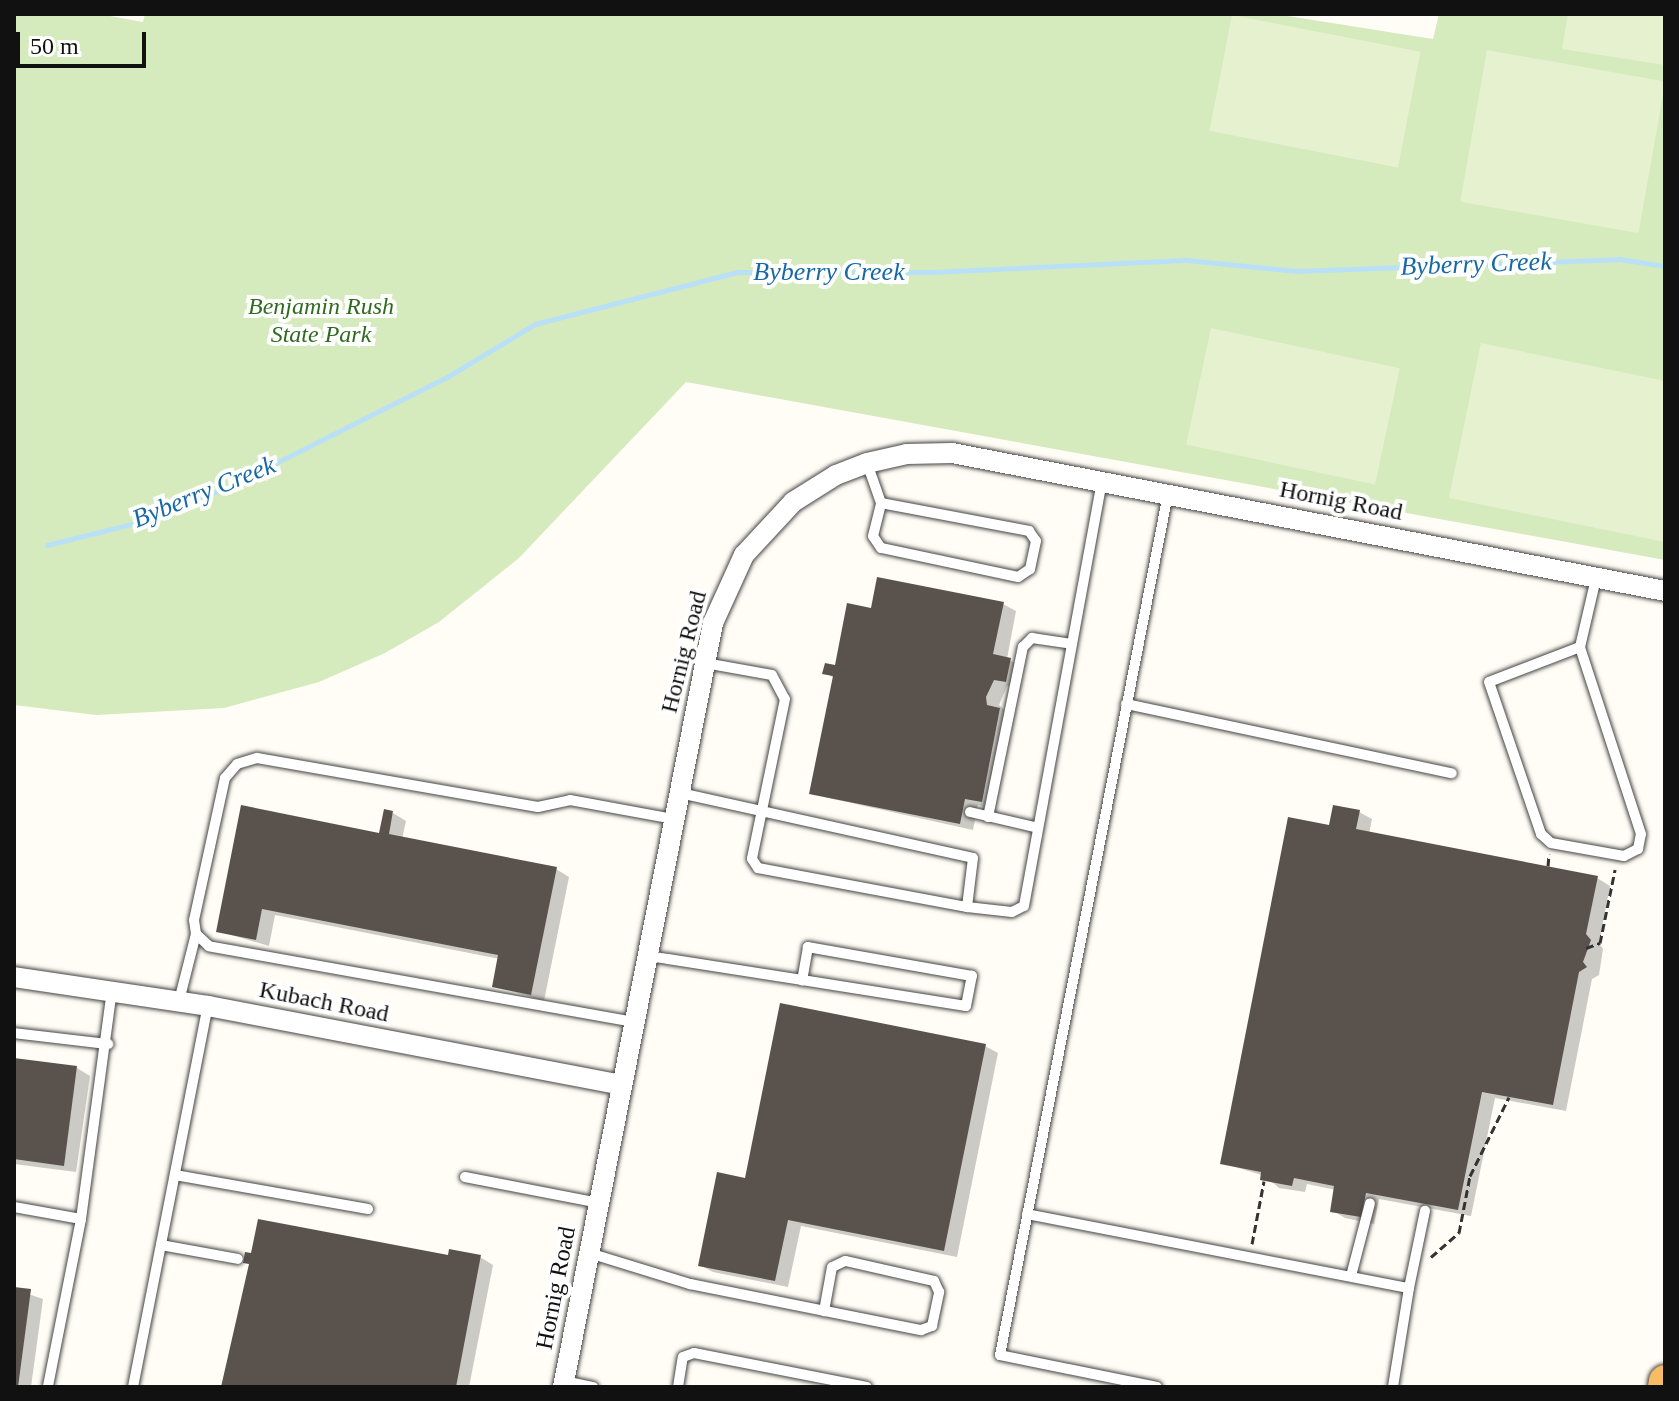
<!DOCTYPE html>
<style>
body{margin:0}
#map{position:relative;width:1679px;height:1401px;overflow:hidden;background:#fffdf5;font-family:"Times New Roman",serif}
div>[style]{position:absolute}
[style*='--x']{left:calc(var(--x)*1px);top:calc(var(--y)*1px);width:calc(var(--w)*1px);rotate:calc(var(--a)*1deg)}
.green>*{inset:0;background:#d5ebbd}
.pitch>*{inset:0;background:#e6f2cf;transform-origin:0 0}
.shadow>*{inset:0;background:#0003}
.stream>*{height:5px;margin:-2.5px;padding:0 2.5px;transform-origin:2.5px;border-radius:2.5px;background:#b9e0f7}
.building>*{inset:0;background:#5a524d}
.path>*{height:3px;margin-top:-1.5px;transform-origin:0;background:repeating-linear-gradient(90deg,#333 0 8px,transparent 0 12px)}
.roads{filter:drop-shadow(0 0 2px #444) drop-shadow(0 0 2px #444)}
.service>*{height:10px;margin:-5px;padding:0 5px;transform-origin:5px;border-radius:5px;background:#fff}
.minor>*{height:20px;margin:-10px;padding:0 10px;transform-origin:10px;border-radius:10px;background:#fff}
.trunk>*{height:32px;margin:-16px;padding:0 16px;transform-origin:16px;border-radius:16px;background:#f7bc64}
span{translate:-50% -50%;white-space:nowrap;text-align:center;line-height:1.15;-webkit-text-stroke:8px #fff;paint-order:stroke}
.park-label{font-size:24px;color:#2f6b1f;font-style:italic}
.street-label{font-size:24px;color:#111}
.water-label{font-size:26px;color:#1768a6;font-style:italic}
.frame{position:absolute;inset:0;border:16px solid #111;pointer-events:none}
.scale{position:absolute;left:16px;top:32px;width:130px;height:36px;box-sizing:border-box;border:4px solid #111;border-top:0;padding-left:10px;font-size:24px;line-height:28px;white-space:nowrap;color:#111;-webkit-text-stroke:6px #fff;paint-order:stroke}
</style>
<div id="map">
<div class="green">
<div style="clip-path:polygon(14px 14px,99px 14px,143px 22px,145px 14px,1275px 14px,1433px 39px,1439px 14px,1665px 14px,1665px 560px,686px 382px,519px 558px,439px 622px,385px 653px,319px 682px,224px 708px,96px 715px,14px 705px)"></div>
</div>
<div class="pitch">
<div style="clip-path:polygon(1568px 14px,1665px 14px,1665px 65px,1562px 49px)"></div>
<div style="left:1232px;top:15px;width:192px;height:118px;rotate:11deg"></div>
<div style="left:1487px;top:50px;width:181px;height:154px;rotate:10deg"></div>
<div style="left:1211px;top:328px;width:193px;height:119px;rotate:12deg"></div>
<div style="clip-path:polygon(1481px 343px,1665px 381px,1665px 542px,1449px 498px)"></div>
</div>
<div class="shadow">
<div style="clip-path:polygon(1003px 604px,1016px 611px,1007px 659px,1024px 667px,1019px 688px,1007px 686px,999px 705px,1012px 717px,994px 808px,978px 805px,973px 830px,824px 797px,811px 790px,834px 678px,825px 673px,837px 667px,872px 610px)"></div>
<div style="clip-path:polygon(1359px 812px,1372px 819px,1369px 834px,1597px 878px,1610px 886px,1599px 943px,1603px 949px,1599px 975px,1592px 979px,1566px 1111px,1495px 1098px,1471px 1216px,1379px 1199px,1374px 1224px,1345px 1218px,1332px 1210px,1336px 1190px,1307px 1184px,1305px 1192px,1279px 1188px,1265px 1176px,1222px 1163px,1330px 827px)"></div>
<div style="clip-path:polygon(393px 813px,406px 821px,402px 839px,556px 869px,569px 877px,544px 1001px,494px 986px,500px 959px,275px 915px,269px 946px,218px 931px,381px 835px)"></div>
<div style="clip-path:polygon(985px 1046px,998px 1053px,957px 1257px,801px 1226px,788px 1287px,713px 1272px,700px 1265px,747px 1180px)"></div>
<div style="clip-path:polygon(14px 1060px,77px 1068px,90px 1076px,76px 1172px,14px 1164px)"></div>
<div style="clip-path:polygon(480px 1257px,493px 1265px,469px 1387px,227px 1387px,251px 1265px,245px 1262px)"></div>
<div style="clip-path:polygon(14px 1289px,43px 1299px,31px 1387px,14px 1387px)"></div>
</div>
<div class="stream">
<div style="--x:47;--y:545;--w:103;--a:-14"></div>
<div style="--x:147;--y:520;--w:92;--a:-22.4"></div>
<div style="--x:232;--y:485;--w:241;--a:-26.7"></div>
<div style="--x:447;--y:377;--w:103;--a:-31.1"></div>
<div style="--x:535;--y:324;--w:209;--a:-14.4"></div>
<div style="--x:737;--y:272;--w:194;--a:0"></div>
<div style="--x:931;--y:272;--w:255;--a:-2.7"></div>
<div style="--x:1186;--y:260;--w:111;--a:5.7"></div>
<div style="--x:1296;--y:271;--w:323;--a:-2.1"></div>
<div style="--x:1619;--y:259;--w:47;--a:8.7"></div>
</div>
<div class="building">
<div style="clip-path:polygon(877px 577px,1004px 602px,993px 654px,1011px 658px,1006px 682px,994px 680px,986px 697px,987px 705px,1000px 708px,982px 802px,965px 799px,960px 824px,809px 794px,833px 676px,822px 674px,825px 663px,835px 665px,847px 603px,871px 608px)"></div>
<div style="clip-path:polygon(241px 805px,379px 833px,384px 809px,393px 811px,389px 834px,557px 867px,531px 995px,492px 987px,498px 955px,262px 909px,256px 940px,216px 932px)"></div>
<div style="clip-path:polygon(1333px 805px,1360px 810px,1356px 829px,1598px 876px,1586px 934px,1591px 940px,1583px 962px,1587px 967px,1579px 972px,1553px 1105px,1482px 1092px,1458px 1210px,1366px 1193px,1361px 1217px,1330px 1212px,1334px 1186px,1294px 1178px,1292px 1186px,1260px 1180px,1261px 1172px,1220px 1164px,1288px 817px,1329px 825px)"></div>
<div style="clip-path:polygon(780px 1003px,986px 1044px,944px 1251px,788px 1220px,775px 1281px,698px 1266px,717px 1172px,745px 1178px)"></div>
<div style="clip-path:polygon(14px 1058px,77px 1066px,64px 1166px,14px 1159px)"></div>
<div style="clip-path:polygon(258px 1219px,448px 1255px,449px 1249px,481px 1255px,456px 1387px,221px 1387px,249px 1264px,243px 1263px,245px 1252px,251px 1253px)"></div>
<div style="clip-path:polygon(14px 1287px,31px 1289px,18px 1387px,14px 1387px)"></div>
</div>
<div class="path">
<div style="--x:1548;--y:866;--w:12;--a:-85"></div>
<div style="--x:1586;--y:948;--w:15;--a:-20"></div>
<div style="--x:1600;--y:943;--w:75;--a:-78.4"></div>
<div style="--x:1252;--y:1244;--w:64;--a:-79.2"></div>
<div style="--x:1431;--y:1257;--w:37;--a:-41"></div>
<div style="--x:1459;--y:1233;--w:58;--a:-79.1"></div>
<div style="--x:1470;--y:1176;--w:88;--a:-63.7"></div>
</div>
<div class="roads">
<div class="service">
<div style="--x:867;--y:463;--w:42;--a:70.7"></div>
<div style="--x:881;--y:503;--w:151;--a:10.7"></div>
<div style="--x:1029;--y:531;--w:12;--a:55"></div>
<div style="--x:1036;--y:541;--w:29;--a:102"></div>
<div style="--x:1030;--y:569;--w:14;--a:146"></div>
<div style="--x:1018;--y:577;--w:140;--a:-168"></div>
<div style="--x:881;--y:548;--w:14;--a:-124"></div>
<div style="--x:873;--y:536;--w:34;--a:-76"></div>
<div style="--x:1580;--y:647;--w:97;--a:159"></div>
<div style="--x:1489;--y:682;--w:161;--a:71.1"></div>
<div style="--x:1541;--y:834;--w:13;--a:42"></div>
<div style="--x:1551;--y:843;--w:74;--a:10.1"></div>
<div style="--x:1624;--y:856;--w:16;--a:-27"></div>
<div style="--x:1638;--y:849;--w:15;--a:-79"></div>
<div style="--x:1641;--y:834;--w:197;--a:-108.1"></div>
<div style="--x:1580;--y:647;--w:71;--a:-76.9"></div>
<div style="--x:705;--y:663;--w:68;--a:10.2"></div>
<div style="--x:772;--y:675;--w:27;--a:62"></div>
<div style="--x:785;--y:699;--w:163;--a:101.7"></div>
<div style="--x:752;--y:859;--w:11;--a:56"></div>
<div style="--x:758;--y:868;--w:213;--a:10.6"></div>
<div style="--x:1126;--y:704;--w:333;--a:12"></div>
<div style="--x:680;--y:793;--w:300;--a:12.5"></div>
<div style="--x:973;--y:858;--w:49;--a:97"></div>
<div style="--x:967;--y:907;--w:45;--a:6.3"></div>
<div style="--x:1012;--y:912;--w:13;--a:-27"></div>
<div style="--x:1024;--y:906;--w:432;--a:-79.6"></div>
<div style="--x:970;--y:812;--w:70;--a:13.2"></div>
<div style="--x:988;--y:817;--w:174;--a:-78.4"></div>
<div style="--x:1023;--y:647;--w:13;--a:-45"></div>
<div style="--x:1032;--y:638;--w:40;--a:8.5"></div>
<div style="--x:647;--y:956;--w:21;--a:8"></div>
<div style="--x:668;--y:959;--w:136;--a:8.9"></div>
<div style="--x:802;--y:980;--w:166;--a:9"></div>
<div style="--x:966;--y:1006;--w:31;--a:-79"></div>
<div style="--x:972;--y:976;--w:167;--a:-170"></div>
<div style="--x:808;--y:947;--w:34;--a:100"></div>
<div style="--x:179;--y:1001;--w:69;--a:-75.8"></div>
<div style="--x:634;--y:1022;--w:432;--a:-169.9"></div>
<div style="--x:209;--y:946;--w:18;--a:-137"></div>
<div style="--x:196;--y:934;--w:14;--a:-98"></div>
<div style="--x:194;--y:920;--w:145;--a:-77.7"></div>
<div style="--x:225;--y:778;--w:18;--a:-49"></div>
<div style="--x:237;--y:764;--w:21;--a:-17"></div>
<div style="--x:257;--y:758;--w:285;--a:9.9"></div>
<div style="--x:538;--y:807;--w:33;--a:-12"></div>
<div style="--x:570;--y:800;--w:106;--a:10.4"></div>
<div style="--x:14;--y:1033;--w:95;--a:6.7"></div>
<div style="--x:175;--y:1175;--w:196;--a:10"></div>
<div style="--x:465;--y:1177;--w:136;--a:11"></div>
<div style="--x:14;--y:1207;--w:68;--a:10.2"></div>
<div style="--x:1027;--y:1214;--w:389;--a:11"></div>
<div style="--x:1409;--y:1288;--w:100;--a:99.2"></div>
<div style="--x:161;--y:1245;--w:78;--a:10.3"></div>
<div style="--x:589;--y:1253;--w:106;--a:17.1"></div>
<div style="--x:690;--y:1284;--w:236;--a:11.3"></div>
<div style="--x:921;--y:1330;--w:12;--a:-20"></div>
<div style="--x:932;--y:1326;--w:35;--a:-78"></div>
<div style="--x:939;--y:1292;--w:12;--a:-114"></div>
<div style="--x:934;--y:1281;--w:91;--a:-167.3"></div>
<div style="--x:845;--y:1261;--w:14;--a:155"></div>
<div style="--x:832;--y:1267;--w:45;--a:100.3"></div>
<div style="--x:1351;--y:1276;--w:75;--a:-75.4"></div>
<div style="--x:1409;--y:1288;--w:79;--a:-78.3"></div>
<div style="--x:564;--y:1381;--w:30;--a:12"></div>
<div style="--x:48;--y:1386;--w:170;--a:-78.8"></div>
<div style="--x:81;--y:1219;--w:230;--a:-82.3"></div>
<div style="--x:133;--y:1387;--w:388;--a:-78.9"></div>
<div style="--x:678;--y:1387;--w:30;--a:-81"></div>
<div style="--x:683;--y:1357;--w:12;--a:-20"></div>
<div style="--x:694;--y:1353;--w:176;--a:11.1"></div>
<div style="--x:1157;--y:1387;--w:160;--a:-168.5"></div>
<div style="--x:1000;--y:1355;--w:877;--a:-78.96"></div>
</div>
<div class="minor">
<div style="--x:14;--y:977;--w:196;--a:8.5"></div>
<div style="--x:208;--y:1006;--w:421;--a:10.8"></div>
<div style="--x:563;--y:1387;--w:779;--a:-78.89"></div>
<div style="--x:713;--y:623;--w:75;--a:-65.5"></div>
<div style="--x:744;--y:555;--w:72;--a:-47.2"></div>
<div style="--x:793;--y:502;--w:51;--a:-32.1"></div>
<div style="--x:836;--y:475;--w:33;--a:-21"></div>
<div style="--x:867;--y:463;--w:41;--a:-12.7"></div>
<div style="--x:907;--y:454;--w:45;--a:-1.3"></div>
<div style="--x:952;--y:453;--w:726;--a:10.95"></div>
</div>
<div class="trunk">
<div style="--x:1664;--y:1387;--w:6;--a:-81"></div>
</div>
</div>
<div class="park-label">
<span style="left:321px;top:321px">Benjamin Rush<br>State Park</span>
</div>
<div class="street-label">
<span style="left:1341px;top:501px;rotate:11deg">Hornig Road</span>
<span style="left:684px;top:652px;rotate:-76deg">Hornig Road</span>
<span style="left:324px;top:1002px;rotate:11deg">Kubach Road</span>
<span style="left:556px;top:1288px;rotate:-79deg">Hornig Road</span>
</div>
<div class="water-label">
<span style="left:1476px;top:264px;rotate:-2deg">Byberry Creek</span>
<span style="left:829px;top:272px">Byberry Creek</span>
<span style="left:204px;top:492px;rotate:-22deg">Byberry Creek</span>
</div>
<div class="frame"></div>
<div class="scale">50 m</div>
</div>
